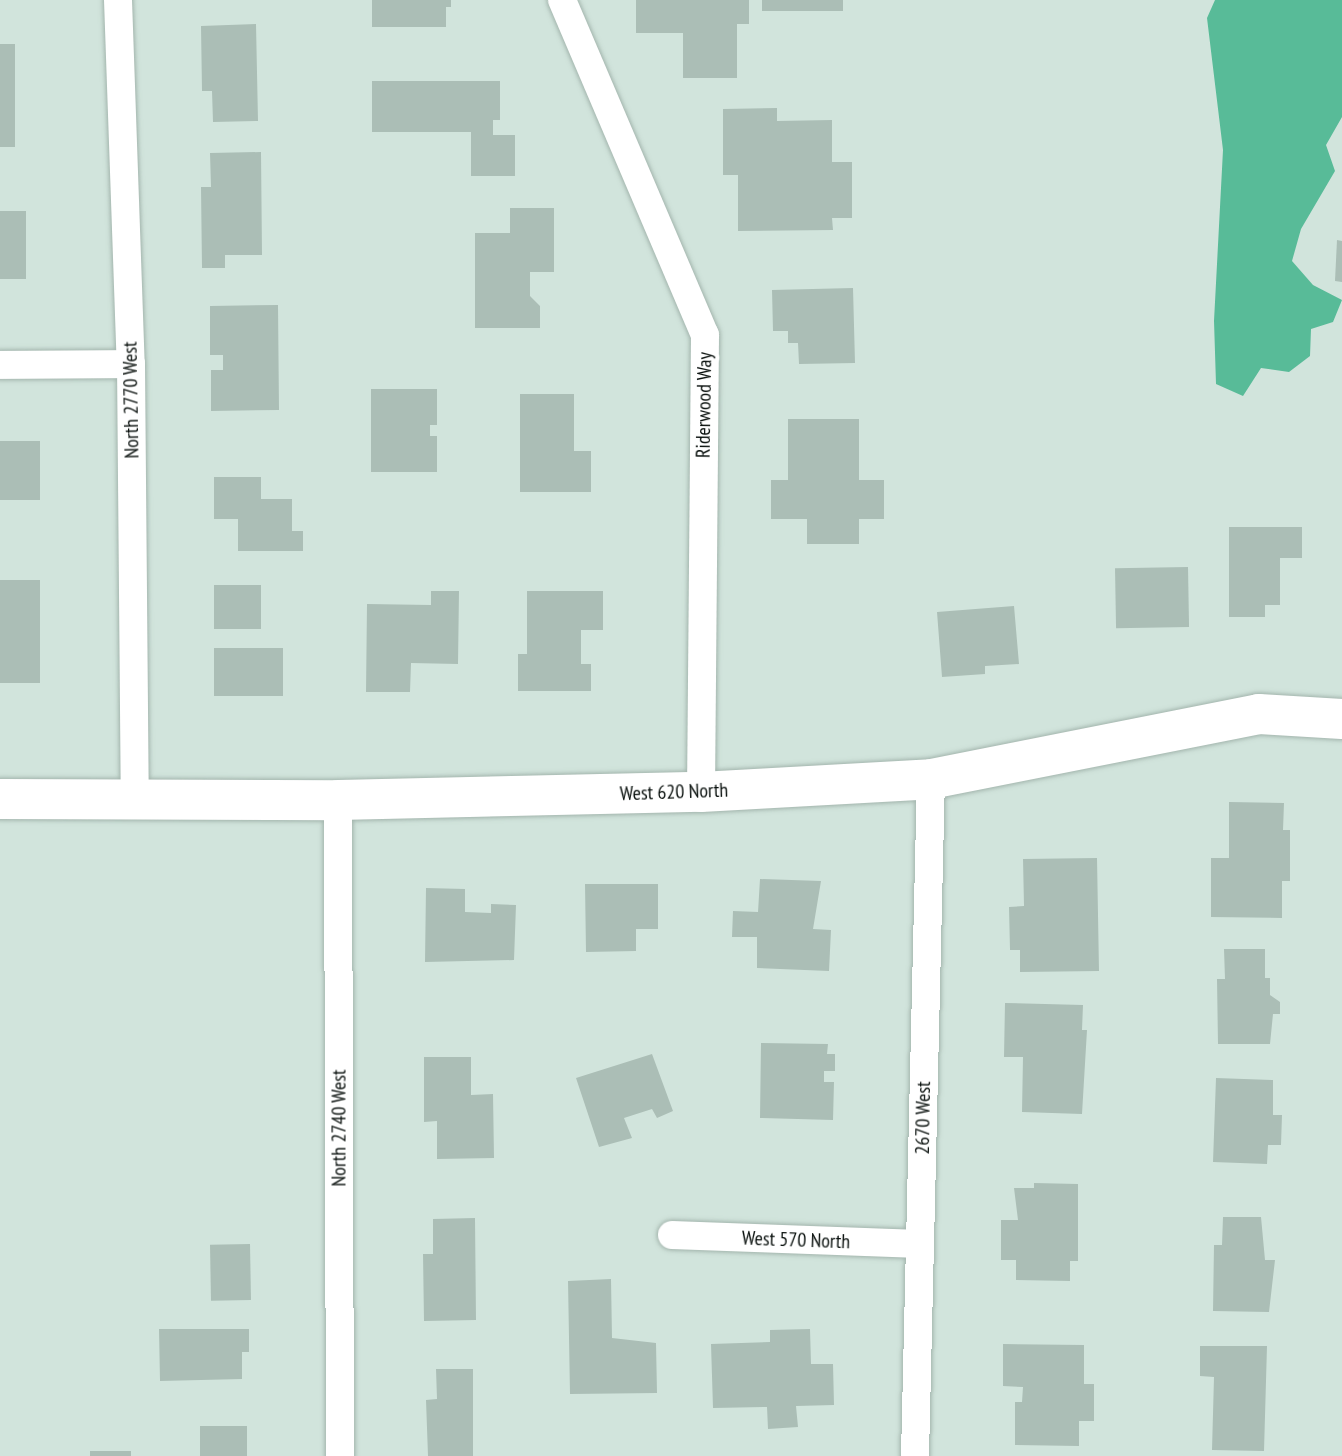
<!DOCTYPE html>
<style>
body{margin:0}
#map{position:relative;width:1342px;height:1456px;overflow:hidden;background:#d1e4dc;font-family:"PT Sans Narrow",sans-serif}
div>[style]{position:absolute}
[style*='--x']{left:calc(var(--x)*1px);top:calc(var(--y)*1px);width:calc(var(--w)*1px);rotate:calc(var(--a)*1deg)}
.water>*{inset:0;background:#58bb98}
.building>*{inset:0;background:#abbeb6;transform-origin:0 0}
.roads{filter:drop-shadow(0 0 2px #a3b5ad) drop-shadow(0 0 2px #a3b5ad)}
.street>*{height:28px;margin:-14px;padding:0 14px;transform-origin:14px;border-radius:14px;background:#fff}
.secondary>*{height:40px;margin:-20px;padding:0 20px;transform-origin:20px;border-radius:20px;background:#fff}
span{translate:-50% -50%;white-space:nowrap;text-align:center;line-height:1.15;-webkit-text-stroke:8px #fff;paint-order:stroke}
.street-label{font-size:20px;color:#080f0c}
</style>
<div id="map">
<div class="water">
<div style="clip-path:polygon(1215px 0,1342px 0,1342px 117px,1326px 145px,1335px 171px,1301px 229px,1292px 261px,1313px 285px,1342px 300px,1333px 322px,1311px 329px,1310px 356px,1289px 372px,1261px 368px,1243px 396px,1216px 384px,1214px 321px,1223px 150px,1207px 18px)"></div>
</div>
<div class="building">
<div style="clip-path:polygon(372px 0,451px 0,451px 7px,446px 7px,446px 27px,372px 27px)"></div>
<div style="clip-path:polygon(636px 0,749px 0,749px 24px,737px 24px,737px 78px,683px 78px,683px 33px,636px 33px)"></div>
<div style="left:762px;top:0;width:81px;height:11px"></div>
<div style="clip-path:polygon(256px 24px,258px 121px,213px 122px,212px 91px,202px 91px,201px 26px)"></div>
<div style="left:0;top:44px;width:15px;height:103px"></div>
<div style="clip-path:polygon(372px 81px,500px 81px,500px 120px,493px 120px,493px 135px,515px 135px,515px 176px,471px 176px,471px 132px,372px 132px)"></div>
<div style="clip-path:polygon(777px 108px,777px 121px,832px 120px,832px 162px,852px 162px,852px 218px,832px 218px,833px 230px,738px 231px,738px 175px,723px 175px,723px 109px)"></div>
<div style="clip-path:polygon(261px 152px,262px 255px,225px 255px,225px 268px,202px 268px,201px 187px,211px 187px,210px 153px)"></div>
<div style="clip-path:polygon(510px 208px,554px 208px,554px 272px,530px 272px,530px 296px,540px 306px,540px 328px,475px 328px,475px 233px,510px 233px)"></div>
<div style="left:0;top:211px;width:26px;height:68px"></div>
<div style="clip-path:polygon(1337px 240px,1342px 241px,1342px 282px,1335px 281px)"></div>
<div style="clip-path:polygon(853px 288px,855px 363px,799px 364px,798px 343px,788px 343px,788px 331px,773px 331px,772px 290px)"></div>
<div style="clip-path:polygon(278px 305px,279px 410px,211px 411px,211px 370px,223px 370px,223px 355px,210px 355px,210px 306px)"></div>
<div style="clip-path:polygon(371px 389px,437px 389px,437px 425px,430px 425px,430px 436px,437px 436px,437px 472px,371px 472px)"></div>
<div style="clip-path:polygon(520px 394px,574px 394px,574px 451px,591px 451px,591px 492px,520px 492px)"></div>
<div style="clip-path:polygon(788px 419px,859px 419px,859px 480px,884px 480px,884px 519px,859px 519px,859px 544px,807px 544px,807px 519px,771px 519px,771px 480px,788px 480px)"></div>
<div style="left:0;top:441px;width:40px;height:59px"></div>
<div style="clip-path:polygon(214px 477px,261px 477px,261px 499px,292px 499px,292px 531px,303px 531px,303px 551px,238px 551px,238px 519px,214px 519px)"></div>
<div style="clip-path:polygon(1229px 527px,1302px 527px,1302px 558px,1280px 558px,1280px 605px,1265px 605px,1265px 617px,1229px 617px)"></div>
<div style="left:1188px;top:567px;width:60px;height:73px;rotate:89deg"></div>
<div style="left:0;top:580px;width:40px;height:103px"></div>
<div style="left:214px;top:585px;width:47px;height:44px"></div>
<div style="clip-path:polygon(431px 591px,459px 591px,458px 664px,411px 663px,410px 692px,366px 692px,367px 604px,431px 605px)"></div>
<div style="clip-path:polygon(527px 591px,603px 591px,603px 630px,581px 630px,581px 664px,591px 664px,591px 691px,518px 691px,518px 654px,527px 654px)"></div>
<div style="clip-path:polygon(1014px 606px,1019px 664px,985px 666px,985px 674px,942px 677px,937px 612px)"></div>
<div style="left:214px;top:648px;width:69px;height:48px"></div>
<div style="clip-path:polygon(1229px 802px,1284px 803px,1283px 830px,1290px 830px,1290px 881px,1282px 881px,1282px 918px,1211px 917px,1211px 858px,1229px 858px)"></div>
<div style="clip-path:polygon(1097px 858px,1099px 971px,1020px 972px,1020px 950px,1010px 950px,1009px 907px,1024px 906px,1023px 859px)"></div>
<div style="clip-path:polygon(760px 879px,821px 881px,813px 929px,831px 930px,829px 971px,757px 968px,757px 937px,732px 937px,733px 911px,758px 912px)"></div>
<div style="clip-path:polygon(585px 884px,658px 884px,658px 929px,636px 929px,636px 951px,586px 952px)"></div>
<div style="clip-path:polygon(426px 888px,465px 889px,465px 912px,491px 913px,491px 904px,516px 905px,514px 960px,425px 962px)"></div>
<div style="clip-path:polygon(1224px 949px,1265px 949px,1265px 978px,1270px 978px,1270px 995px,1280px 1002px,1280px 1014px,1273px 1014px,1270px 1044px,1218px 1044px,1217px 979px,1225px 979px)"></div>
<div style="clip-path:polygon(1005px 1003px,1083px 1005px,1082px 1030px,1087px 1030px,1082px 1114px,1022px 1112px,1023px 1057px,1004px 1057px)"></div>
<div style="clip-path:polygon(761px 1043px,828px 1044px,827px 1054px,835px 1054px,835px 1071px,824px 1071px,824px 1082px,834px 1082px,833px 1120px,760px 1118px)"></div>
<div style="clip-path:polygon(652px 1054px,673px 1111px,657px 1118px,652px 1109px,624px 1118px,632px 1138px,599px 1147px,576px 1078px)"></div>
<div style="clip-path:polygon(424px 1057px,471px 1057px,471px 1095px,493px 1094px,494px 1158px,437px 1159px,437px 1121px,424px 1122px)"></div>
<div style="clip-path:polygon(1216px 1078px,1273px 1080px,1273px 1115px,1282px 1115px,1281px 1145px,1268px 1145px,1267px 1164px,1213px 1162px)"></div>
<div style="clip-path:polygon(1034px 1183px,1078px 1184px,1078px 1261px,1070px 1261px,1070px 1281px,1016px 1280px,1016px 1260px,1001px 1260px,1001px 1220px,1018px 1220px,1014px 1188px,1034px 1188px)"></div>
<div style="clip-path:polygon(1223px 1217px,1261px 1217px,1265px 1260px,1275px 1260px,1269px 1312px,1213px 1311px,1214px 1245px,1222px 1245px)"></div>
<div style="clip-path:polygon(475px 1218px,476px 1320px,424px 1321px,423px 1254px,433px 1254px,433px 1219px)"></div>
<div style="left:250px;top:1244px;width:56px;height:40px;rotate:89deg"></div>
<div style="clip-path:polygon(611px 1279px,612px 1338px,656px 1343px,657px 1393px,570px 1394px,568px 1281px)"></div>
<div style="clip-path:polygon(159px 1329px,249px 1329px,249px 1352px,242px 1352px,242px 1379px,160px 1381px)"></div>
<div style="clip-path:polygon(810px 1329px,811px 1364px,833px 1364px,834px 1405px,796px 1406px,798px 1427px,768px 1429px,767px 1407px,713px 1408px,711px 1344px,770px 1342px,770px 1330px)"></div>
<div style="clip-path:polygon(1003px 1344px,1084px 1345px,1084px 1384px,1094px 1384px,1094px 1421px,1079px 1421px,1079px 1446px,1015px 1445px,1015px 1402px,1022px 1402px,1023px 1387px,1003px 1386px)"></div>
<div style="clip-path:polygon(1200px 1346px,1267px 1346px,1264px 1451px,1212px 1450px,1214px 1377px,1200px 1376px)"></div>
<div style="clip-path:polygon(436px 1369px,473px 1369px,473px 1456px,428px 1456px,426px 1400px,437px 1399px)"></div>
<div style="left:200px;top:1426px;width:47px;height:30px"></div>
<div style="left:90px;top:1451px;width:41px;height:5px"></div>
</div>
<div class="roads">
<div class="street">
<div style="--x:118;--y:0;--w:364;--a:88"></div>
<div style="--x:131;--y:364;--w:435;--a:89.5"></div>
<div style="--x:562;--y:0;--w:364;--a:66.9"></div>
<div style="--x:705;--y:335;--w:457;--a:90.5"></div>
<div style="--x:0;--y:365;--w:131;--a:-0.4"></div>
<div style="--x:338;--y:800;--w:656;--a:89.83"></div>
<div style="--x:672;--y:1235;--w:248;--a:2.1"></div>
<div style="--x:915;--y:1456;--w:677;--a:-88.65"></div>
</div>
<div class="secondary">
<div style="--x:0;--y:799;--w:338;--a:0.2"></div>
<div style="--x:338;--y:800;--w:363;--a:-1.3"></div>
<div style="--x:701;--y:792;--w:230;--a:-3.2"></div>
<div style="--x:931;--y:779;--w:334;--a:-11.2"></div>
<div style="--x:1259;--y:714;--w:83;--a:3.4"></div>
</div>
</div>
<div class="street-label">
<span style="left:131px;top:400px;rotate:-91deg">North 2770 West</span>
<span style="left:704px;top:405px;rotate:-89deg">Riderwood Way</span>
<span style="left:674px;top:792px;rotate:-2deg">West 620 North</span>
<span style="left:923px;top:1118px;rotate:-89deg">2670 West</span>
<span style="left:339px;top:1128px;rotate:-90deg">North 2740 West</span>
<span style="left:796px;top:1240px;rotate:2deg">West 570 North</span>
</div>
</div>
